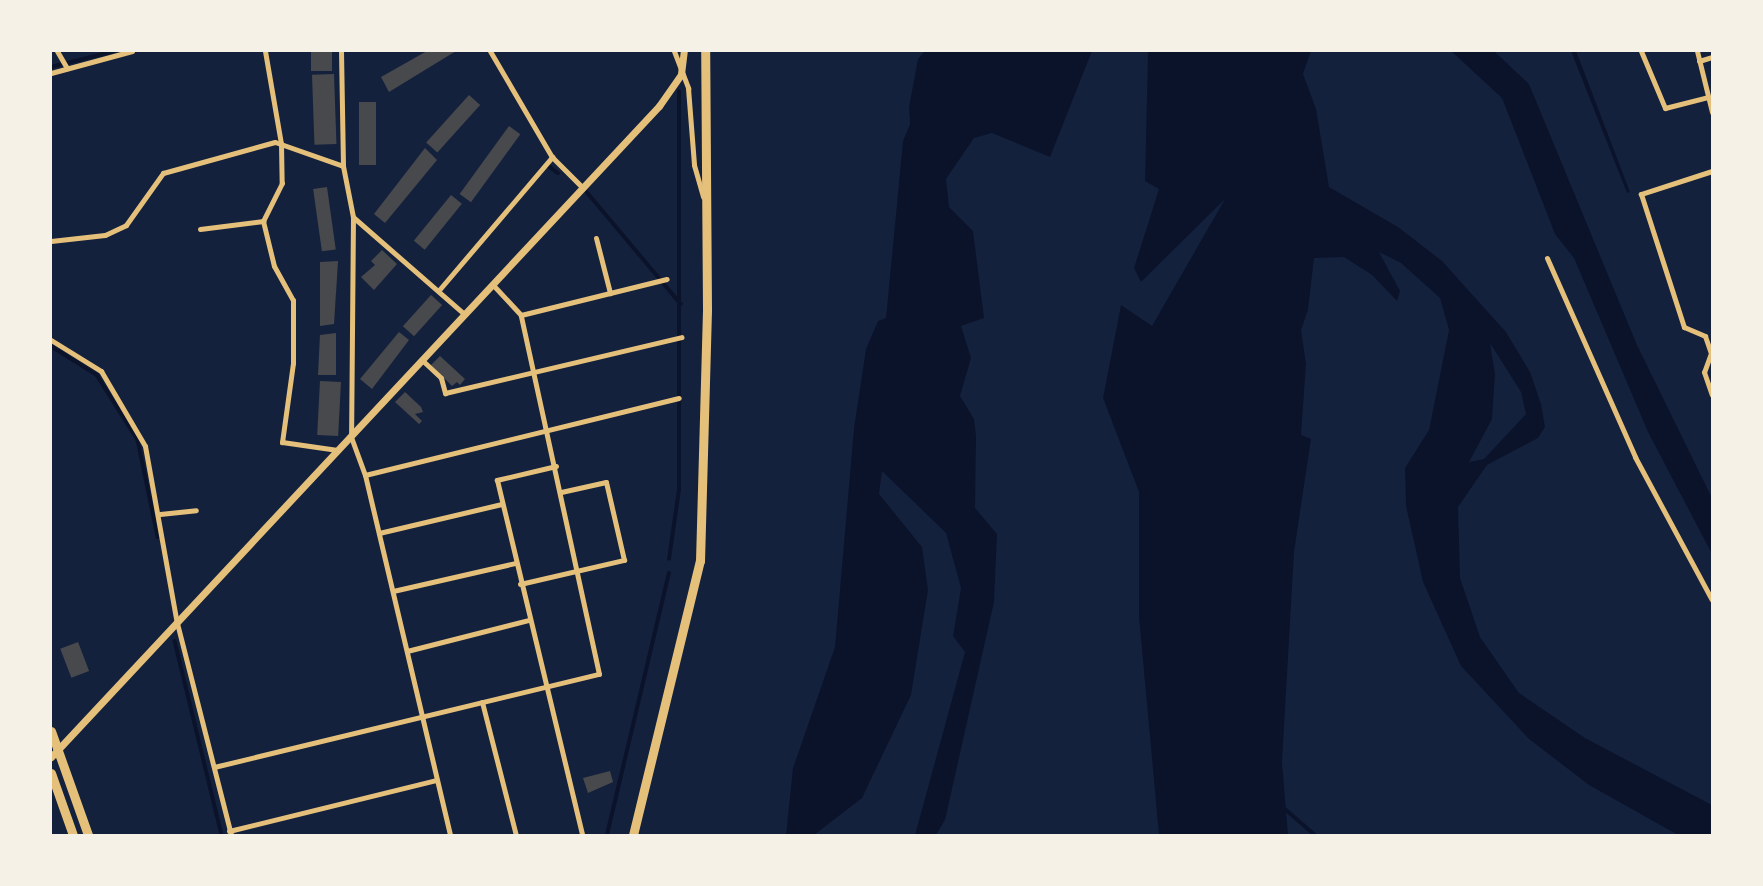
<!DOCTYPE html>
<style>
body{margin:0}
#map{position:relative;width:1763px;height:886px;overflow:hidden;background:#14213d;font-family:"Noto Serif",serif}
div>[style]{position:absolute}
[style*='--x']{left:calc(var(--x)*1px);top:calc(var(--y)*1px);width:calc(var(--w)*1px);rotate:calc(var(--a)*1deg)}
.water>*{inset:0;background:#0b132b}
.stream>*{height:3.5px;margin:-1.75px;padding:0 1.75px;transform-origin:1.75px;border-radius:1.75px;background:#0b132b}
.building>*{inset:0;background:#48494c;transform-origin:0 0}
.minor>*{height:5px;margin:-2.5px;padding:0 2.5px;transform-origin:2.5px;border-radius:2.5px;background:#e5c07b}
.tertiary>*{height:7px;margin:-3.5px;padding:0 3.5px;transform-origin:3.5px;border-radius:3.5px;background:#e5c07b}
.primary>*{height:9px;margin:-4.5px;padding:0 4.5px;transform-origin:4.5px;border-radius:4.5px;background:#e5c07b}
span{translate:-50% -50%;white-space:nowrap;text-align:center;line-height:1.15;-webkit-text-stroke:6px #f6f1e7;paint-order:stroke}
.frame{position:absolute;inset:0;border:52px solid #f6f1e7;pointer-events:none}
</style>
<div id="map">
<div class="water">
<div style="clip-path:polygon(925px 51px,1092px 51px,1050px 157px,992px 133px,974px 138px,946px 179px,949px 207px,973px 231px,984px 318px,961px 326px,971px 358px,960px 396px,974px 419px,976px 436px,975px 508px,997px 534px,994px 602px,945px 820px,936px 835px,915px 835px,965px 652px,953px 636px,961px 588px,946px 533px,882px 471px,879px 494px,922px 547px,928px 590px,911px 695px,862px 798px,814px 835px,786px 835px,793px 768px,835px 647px,854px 428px,866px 349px,878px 321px,886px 318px,903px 141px,910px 124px,909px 107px,918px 59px)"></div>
<div style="clip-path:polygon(evenodd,1148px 51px,1311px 51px,1303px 74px,1316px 109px,1329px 187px,1398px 227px,1442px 261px,1506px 332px,1530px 372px,1541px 404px,1545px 427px,1538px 438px,1487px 465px,1458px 507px,1460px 578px,1480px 637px,1519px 693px,1585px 738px,1712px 805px,1712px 835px,1678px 835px,1589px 785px,1529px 739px,1461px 666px,1423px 582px,1406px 506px,1405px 468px,1429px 430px,1449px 330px,1440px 298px,1401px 263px,1379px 252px,1400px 291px,1397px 301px,1372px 275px,1344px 257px,1314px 258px,1308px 310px,1301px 330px,1306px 364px,1301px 435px,1311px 439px,1294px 552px,1282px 762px,1288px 835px,1159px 835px,1139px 617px,1139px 492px,1103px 398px,1121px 305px,1152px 326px,1225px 199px,1141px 282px,1134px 268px,1159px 189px,1145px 181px,1148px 51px,1490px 343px,1521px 392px,1526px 414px,1484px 459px,1469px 462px,1492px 419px,1495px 374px,1490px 343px)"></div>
<div style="clip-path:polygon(1451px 51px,1494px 51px,1529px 84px,1637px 345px,1712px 498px,1712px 554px,1648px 432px,1574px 258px,1555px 234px,1502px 98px)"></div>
<div style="clip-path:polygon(1571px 51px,1576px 51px,1630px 192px,1627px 193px)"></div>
</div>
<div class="stream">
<div style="--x:51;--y:67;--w:66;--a:-14"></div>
<div style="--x:550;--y:167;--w:10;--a:37"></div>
<div style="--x:587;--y:192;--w:146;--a:50"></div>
<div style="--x:51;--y:346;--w:54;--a:32.2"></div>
<div style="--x:97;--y:375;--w:77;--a:57.8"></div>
<div style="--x:138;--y:440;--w:99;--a:78.3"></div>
<div style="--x:669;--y:559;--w:70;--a:-81.8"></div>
<div style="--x:679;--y:490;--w:398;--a:-90"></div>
<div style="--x:175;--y:641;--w:200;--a:76.4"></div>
<div style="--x:1283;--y:807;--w:43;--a:41.2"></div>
<div style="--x:607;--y:835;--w:269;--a:-76.7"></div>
</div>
<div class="building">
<div style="left:311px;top:51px;width:21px;height:20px"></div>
<div style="clip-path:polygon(427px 51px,456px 51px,389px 92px,381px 77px)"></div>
<div style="left:334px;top:74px;width:70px;height:22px;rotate:88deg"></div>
<div style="left:469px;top:95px;width:15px;height:64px;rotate:42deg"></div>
<div style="left:376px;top:102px;width:63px;height:17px;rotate:90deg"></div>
<div style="left:509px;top:126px;width:14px;height:84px;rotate:36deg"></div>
<div style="clip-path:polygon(425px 148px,437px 160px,385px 223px,374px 214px)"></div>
<div style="left:327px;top:187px;width:63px;height:14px;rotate:82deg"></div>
<div style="left:451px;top:195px;width:14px;height:59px;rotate:39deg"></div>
<div style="clip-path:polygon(382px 250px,397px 264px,374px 290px,361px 277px,375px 265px,371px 261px)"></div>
<div style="clip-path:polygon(338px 261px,334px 324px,320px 326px,320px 262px)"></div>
<div style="left:431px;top:295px;width:15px;height:42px;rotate:42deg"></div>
<div style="clip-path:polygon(399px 332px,409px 340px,372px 389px,360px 379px)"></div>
<div style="clip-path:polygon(336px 333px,336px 375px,318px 375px,320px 335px)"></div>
<div style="clip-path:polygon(440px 356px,465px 379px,460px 385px,457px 382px,452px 386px,431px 365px)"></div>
<div style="left:320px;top:381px;width:21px;height:54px;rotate:3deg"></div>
<div style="clip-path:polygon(405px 392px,421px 407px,423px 412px,415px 414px,422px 421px,419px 424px,395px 402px)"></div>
<div style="left:78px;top:642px;width:31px;height:19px;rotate:69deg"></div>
<div style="clip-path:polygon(610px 771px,613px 782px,588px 793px,583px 778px)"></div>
</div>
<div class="minor">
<div style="--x:57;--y:51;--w:20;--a:60"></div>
<div style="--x:265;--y:51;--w:94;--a:80.2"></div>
<div style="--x:281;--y:144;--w:39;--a:89"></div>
<div style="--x:282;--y:183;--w:42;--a:116.6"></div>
<div style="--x:263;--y:221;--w:46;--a:76.3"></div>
<div style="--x:274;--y:266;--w:39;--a:61"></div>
<div style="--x:293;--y:300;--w:63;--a:90"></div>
<div style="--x:293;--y:363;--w:80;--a:97.9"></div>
<div style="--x:282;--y:442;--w:56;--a:8.3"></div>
<div style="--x:341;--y:51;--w:115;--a:89"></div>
<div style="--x:343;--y:166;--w:52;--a:78.9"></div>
<div style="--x:353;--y:217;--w:220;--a:90.5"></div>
<div style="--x:351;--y:437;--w:40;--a:69.8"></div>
<div style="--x:365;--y:475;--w:370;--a:76.7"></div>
<div style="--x:490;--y:51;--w:123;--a:59.7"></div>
<div style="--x:552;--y:157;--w:44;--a:45"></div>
<div style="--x:674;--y:51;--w:40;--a:69"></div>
<div style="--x:688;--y:88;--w:77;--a:85.5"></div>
<div style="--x:694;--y:165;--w:33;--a:74"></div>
<div style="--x:1641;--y:51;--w:62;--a:67.2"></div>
<div style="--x:1665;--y:108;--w:44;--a:-14.3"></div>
<div style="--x:1697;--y:51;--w:63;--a:76.2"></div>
<div style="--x:1699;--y:61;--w:14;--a:-17"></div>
<div style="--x:51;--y:73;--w:84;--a:-15.2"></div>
<div style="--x:1712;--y:171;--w:75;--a:162.1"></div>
<div style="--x:1641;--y:194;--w:140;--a:72.1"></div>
<div style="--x:1684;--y:327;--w:23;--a:23"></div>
<div style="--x:1705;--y:336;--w:18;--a:71"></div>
<div style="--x:1711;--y:353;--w:20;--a:110"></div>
<div style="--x:1704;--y:372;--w:24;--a:71"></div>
<div style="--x:353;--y:217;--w:147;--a:41.1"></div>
<div style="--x:200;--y:229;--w:64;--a:-7.2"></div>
<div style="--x:596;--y:238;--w:57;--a:75.7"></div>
<div style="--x:51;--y:241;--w:54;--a:-6.3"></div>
<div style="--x:105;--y:235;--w:23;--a:-25"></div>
<div style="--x:126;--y:225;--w:64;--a:-54.6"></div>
<div style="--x:163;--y:173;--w:116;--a:-15.5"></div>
<div style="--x:275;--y:142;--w:72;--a:19.4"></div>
<div style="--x:1547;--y:258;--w:218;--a:66.1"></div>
<div style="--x:1635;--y:457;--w:162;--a:61.7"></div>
<div style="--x:439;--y:290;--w:175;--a:-49.6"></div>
<div style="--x:521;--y:315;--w:150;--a:-13.9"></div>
<div style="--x:51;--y:340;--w:59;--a:31.8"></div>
<div style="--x:101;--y:371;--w:87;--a:59.6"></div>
<div style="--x:145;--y:446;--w:180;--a:79.8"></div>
<div style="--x:177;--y:623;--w:219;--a:75.7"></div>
<div style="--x:422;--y:360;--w:26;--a:43"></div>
<div style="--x:441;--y:378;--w:16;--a:75"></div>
<div style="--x:445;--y:393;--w:243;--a:-13.3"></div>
<div style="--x:556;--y:466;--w:61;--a:166.7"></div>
<div style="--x:497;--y:480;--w:365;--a:76.5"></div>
<div style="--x:365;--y:475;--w:323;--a:-13.8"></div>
<div style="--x:160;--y:514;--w:36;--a:-6"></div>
<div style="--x:379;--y:533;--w:126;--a:-13.3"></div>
<div style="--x:520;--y:584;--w:107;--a:-13"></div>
<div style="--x:624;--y:560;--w:80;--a:-103"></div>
<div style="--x:606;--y:482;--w:46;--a:167.5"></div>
<div style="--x:393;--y:591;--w:125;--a:-12.9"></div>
<div style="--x:407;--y:651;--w:126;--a:-14.3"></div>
<div style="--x:482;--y:702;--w:137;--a:75.7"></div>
<div style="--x:214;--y:767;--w:396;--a:-13.6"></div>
<div style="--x:599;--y:674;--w:367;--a:-102.3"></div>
<div style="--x:521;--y:315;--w:41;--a:-133"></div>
<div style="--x:229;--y:831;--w:213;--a:-13.8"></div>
</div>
<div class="tertiary">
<div style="--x:51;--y:757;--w:891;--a:-46.96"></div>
<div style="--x:659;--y:106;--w:39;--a:-55"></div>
<div style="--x:681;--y:74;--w:23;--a:-83"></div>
</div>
<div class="primary">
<div style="--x:51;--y:731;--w:110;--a:70.4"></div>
<div style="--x:51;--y:773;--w:66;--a:70.5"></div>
<div style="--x:633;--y:835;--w:282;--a:-76.3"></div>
<div style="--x:700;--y:561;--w:252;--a:-88.4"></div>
<div style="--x:707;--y:309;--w:258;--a:-90.4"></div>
</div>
<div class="frame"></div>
</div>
